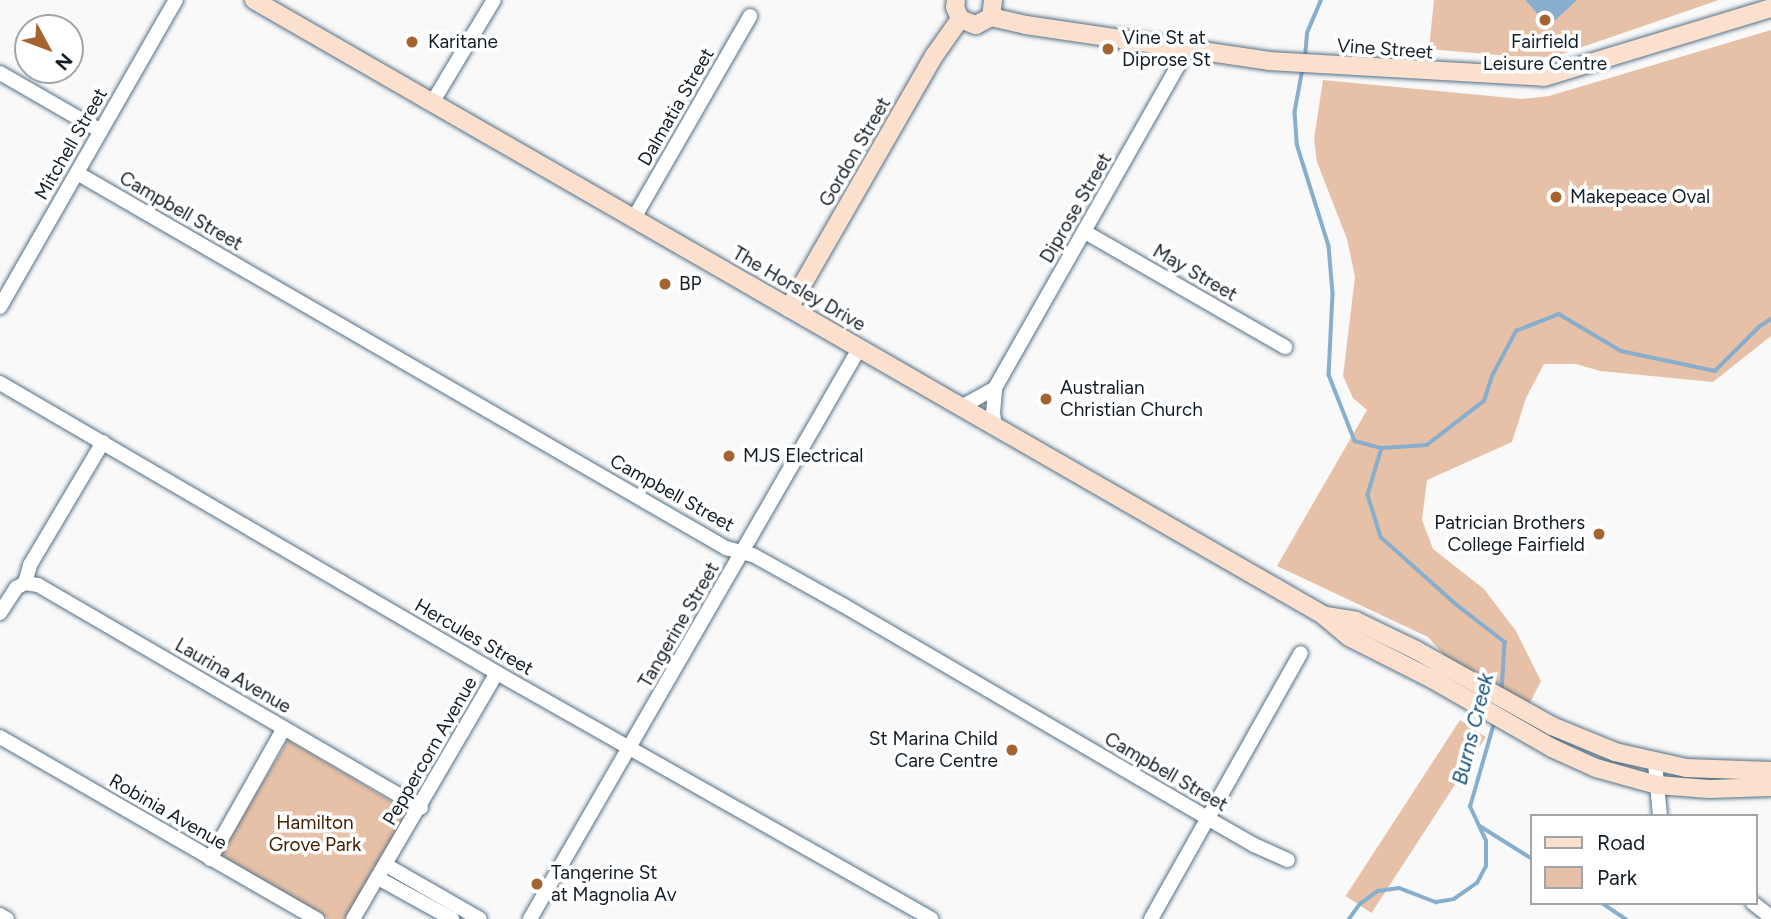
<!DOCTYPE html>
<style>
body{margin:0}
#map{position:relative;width:1771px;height:919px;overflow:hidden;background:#f9f9f9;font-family:Figtree,sans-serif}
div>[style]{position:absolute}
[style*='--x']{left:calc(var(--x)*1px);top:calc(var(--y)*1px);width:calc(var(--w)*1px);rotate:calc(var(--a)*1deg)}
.green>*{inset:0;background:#e7c1a7;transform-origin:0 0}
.water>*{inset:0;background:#88aecd}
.stream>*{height:3.5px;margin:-1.75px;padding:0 1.75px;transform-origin:1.75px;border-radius:1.75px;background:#88aecd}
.roads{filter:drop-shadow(0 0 2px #557187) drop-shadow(0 0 2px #557187)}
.minor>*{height:14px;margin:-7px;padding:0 7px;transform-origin:7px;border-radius:7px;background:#fff}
.major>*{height:18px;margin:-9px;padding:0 9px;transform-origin:9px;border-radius:9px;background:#fbe0ce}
.dots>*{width:19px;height:19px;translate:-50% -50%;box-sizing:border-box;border:4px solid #fff;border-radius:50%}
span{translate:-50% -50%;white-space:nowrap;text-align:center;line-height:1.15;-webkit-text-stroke:7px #fff;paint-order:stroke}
.poi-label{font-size:19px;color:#121d26}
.left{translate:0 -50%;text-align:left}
.right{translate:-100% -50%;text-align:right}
.street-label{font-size:19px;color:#121d26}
.park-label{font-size:19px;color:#452000}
.water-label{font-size:21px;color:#125079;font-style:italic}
.legend{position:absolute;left:1530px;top:814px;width:228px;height:91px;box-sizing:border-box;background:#fff;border:2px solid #a0a5a8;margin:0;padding:9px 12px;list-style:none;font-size:21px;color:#121d26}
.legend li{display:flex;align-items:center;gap:14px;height:35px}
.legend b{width:35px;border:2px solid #a0a5a8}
.north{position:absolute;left:14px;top:14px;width:70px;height:70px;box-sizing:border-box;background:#fff;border:2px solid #a0a5a8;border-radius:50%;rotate:131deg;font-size:19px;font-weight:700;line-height:28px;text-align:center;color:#121d26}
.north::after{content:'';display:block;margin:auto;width:24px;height:32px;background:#a5632f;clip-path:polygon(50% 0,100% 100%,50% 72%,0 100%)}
</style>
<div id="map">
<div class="green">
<div style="clip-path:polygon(1434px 0,1719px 0,1556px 56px,1533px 58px,1429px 49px)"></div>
<div style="clip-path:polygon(1771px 30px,1771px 336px,1713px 382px,1600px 371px,1576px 364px,1544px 364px,1526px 398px,1512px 442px,1427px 480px,1422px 520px,1433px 549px,1484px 589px,1516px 631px,1541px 681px,1525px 712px,1463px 676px,1428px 637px,1277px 566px,1367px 410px,1353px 398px,1343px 376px,1355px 277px,1347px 239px,1317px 162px,1314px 139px,1323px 80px,1522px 99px,1549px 96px)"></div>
<div style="left:1460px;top:720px;width:31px;height:210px;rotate:33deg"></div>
<div style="clip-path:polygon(288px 740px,408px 811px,347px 919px,328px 919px,220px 855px)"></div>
</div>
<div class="water">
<div style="clip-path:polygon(1525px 0,1577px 0,1549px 26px)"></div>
</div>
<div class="stream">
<div style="--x:1305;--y:57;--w:24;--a:-85"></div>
<div style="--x:1307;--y:33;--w:36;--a:-67"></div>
<div style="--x:1303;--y:69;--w:44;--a:100.5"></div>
<div style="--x:1295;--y:112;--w:32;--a:86"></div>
<div style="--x:1297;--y:144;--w:107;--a:72.6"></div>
<div style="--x:1329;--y:246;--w:48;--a:85.2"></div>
<div style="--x:1333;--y:294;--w:81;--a:92.8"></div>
<div style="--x:1329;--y:375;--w:71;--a:68.5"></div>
<div style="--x:1355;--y:441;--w:28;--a:15"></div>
<div style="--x:1382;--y:448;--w:45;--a:-3.8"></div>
<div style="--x:1427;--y:445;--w:72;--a:-37.7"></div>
<div style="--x:1484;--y:401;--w:26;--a:-72"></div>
<div style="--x:1492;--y:376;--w:51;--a:-61.9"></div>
<div style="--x:1516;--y:331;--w:46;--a:-21.6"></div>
<div style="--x:1559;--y:314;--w:72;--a:30.8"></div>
<div style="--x:1621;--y:351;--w:96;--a:12"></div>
<div style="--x:1715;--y:371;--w:62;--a:-45"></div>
<div style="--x:1759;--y:327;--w:14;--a:-34"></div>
<div style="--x:1382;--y:448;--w:49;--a:106.6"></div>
<div style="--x:1368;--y:495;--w:44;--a:72.8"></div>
<div style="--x:1381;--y:537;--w:102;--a:41.8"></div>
<div style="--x:1457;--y:605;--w:61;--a:37.6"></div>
<div style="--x:1505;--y:642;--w:50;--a:93.4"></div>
<div style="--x:1480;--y:826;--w:60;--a:32.1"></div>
<div style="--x:1602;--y:903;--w:29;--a:34"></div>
<div style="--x:1349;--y:919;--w:19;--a:-54"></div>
<div style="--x:1360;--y:904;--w:22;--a:-36"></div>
<div style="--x:1378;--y:891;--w:21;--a:-8"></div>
<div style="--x:1399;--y:888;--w:40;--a:21"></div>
<div style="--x:1436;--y:902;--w:18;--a:-9"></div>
<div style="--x:1454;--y:899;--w:28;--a:-35"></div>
<div style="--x:1477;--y:883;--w:19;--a:-62"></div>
<div style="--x:1486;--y:866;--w:25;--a:-90"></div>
<div style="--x:1486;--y:841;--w:38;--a:-115"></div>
<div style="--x:1470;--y:807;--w:91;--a:-74"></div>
</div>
<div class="roads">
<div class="minor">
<div style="--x:0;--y:73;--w:116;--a:29.9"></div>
<div style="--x:432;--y:103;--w:120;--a:-59"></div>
<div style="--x:77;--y:173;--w:750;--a:30.02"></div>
<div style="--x:726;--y:548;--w:28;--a:15"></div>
<div style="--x:753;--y:555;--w:103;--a:29.1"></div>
<div style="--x:843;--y:605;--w:422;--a:30.3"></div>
<div style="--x:1207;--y:818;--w:54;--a:29.9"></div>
<div style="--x:1254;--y:845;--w:37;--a:24"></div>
<div style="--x:634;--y:218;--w:233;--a:-60.1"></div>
<div style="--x:1085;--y:232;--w:231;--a:29.9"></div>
<div style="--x:0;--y:307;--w:354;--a:-60.2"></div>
<div style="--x:0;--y:383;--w:575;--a:30.26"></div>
<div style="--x:497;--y:673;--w:499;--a:29.5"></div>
<div style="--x:961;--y:407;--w:39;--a:-29"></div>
<div style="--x:995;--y:427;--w:14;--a:-98"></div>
<div style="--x:993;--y:413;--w:25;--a:-85"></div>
<div style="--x:995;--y:388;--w:392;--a:-60.4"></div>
<div style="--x:25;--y:583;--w:13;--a:9"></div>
<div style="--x:38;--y:585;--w:443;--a:30.2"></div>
<div style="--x:0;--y:613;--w:30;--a:-57"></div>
<div style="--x:16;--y:588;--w:10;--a:-29"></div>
<div style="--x:25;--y:583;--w:19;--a:-74"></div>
<div style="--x:30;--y:565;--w:143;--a:-59.3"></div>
<div style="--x:0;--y:737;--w:366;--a:29.9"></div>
<div style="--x:1655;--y:763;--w:53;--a:84.6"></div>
<div style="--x:210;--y:859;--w:150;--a:-60.5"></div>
<div style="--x:386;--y:865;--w:108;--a:29.9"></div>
<div style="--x:378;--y:878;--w:85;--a:29"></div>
<div style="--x:1753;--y:903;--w:23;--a:38"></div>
<div style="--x:0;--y:915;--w:8;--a:30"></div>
<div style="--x:353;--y:919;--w:285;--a:-59.7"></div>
<div style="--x:530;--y:919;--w:658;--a:-60.01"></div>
<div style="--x:1151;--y:919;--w:305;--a:-60.6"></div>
</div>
<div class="major">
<div style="--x:254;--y:0;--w:1233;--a:29.91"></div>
<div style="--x:1323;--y:615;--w:34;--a:40"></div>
<div style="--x:1349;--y:637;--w:93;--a:26.8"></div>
<div style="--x:1432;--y:679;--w:138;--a:29.9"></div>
<div style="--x:1552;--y:748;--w:48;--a:24.4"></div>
<div style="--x:1596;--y:768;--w:63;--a:15.6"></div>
<div style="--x:1657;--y:785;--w:52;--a:4.4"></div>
<div style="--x:1709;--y:789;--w:62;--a:-1.8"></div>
<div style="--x:956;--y:0;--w:7;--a:98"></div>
<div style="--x:955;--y:7;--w:13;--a:67"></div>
<div style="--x:960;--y:19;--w:17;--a:21"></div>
<div style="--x:976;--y:25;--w:17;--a:-28"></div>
<div style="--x:991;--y:17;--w:17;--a:-83"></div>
<div style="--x:991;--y:17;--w:36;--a:13"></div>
<div style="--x:1026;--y:25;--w:246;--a:8.4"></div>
<div style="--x:1269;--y:61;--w:275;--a:3.3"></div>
<div style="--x:1544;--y:77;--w:237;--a:-16.9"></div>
<div style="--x:789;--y:308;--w:291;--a:-60.1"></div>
<div style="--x:934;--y:56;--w:45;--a:-54.9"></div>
<div style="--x:1326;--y:616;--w:30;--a:9"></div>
<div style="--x:1356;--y:621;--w:67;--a:25.8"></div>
<div style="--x:1416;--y:650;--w:156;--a:29.2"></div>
<div style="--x:1552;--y:726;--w:68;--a:22.4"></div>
<div style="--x:1615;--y:752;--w:73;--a:12.7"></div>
<div style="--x:1686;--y:768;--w:85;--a:2"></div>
</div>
</div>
<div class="dots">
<div style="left:1545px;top:20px;background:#a5632f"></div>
<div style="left:412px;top:42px;background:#a5632f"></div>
<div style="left:1108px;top:49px;background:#a5632f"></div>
<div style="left:1556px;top:197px;background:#a5632f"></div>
<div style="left:665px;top:284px;background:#a5632f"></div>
<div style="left:1046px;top:399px;background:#a5632f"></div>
<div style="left:729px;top:456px;background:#a5632f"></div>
<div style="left:1599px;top:534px;background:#a5632f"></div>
<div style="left:1012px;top:750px;background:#a5632f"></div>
<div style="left:537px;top:884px;background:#a5632f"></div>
</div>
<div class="poi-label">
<span class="left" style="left:1122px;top:49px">Vine St at<br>Diprose St</span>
<span class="left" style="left:428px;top:42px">Karitane</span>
<span style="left:1545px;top:53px">Fairfield<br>Leisure Centre</span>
<span class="left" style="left:1570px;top:197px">Makepeace Oval</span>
<span class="left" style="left:679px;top:284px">BP</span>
<span class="left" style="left:1060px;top:399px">Australian<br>Christian Church</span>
<span class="left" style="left:743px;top:456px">MJS Electrical</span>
<span class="right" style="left:1585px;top:534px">Patrician Brothers<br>College Fairfield</span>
<span class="right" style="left:998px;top:750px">St Marina Child<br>Care Centre</span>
<span class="left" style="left:551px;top:884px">Tangerine St<br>at Magnolia Av</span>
</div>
<div class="street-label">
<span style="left:1385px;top:49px;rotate:4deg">Vine Street</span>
<span style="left:676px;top:107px;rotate:-60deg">Dalmatia Street</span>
<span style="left:71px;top:144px;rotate:-60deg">Mitchell Street</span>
<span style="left:855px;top:152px;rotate:-60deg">Gordon Street</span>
<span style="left:1076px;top:208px;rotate:-60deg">Diprose Street</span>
<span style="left:181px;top:211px;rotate:30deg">Campbell Street</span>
<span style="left:1195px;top:273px;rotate:30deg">May Street</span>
<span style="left:799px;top:289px;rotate:30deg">The Horsley Drive</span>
<span style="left:672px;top:493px;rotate:29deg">Campbell Street</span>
<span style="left:679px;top:625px;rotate:-60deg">Tangerine Street</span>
<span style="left:474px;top:637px;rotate:30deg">Hercules Street</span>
<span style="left:233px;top:676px;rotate:30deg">Laurina Avenue</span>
<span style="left:430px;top:751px;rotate:-60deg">Peppercorn Avenue</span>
<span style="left:1166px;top:772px;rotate:30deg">Campbell Street</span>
<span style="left:168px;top:812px;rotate:30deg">Robinia Avenue</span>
</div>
<div class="park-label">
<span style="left:315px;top:834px">Hamilton<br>Grove Park</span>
</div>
<div class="water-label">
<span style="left:1473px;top:729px;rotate:-76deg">Burns Creek</span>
</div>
<ul class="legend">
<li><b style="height:9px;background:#fbe0ce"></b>Road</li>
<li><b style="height:19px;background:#e7c1a7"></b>Park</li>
</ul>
<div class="north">N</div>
</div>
